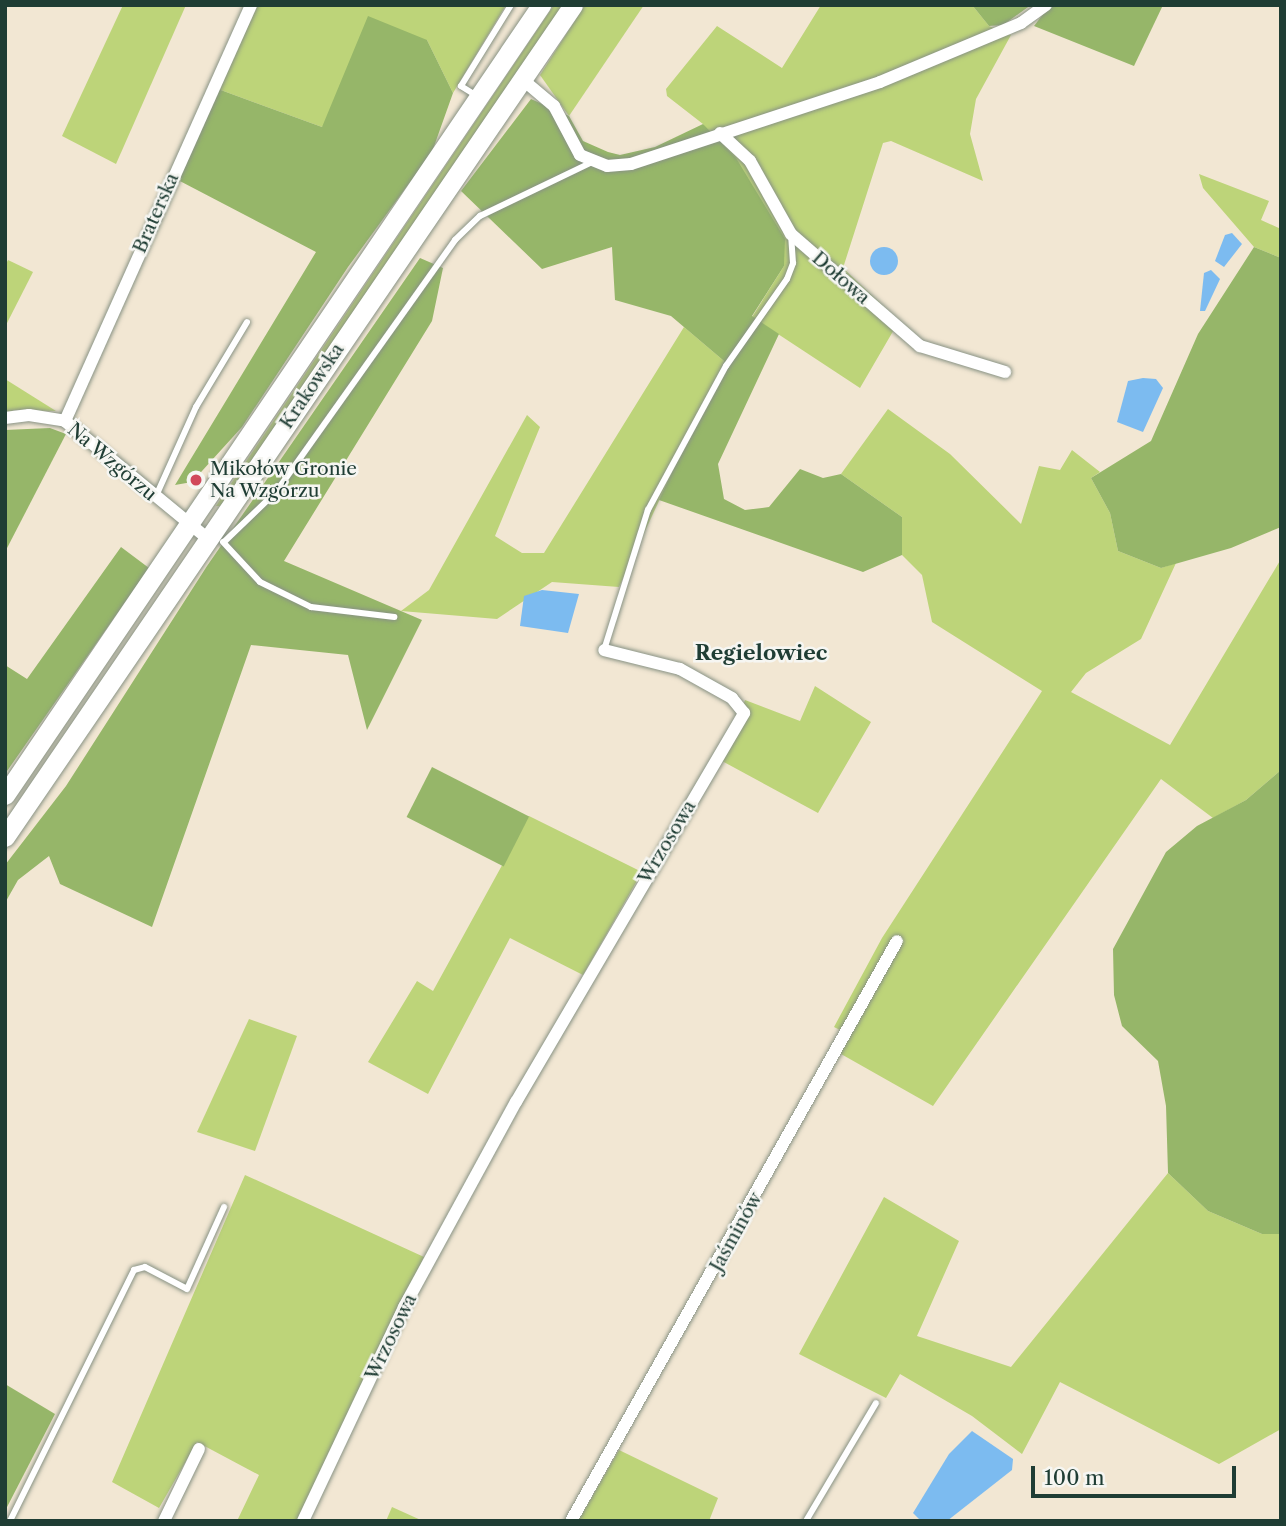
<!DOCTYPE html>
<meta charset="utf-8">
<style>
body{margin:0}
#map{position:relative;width:1286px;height:1526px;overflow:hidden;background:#f2e7d3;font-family:"Libre Caslon Text",serif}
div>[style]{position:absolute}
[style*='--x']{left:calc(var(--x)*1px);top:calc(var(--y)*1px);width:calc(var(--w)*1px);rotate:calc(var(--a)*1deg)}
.green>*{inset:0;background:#bdd479}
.forest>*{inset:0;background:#96b669;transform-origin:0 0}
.water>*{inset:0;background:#7cbbf0}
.round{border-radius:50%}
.roads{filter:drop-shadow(0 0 2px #889284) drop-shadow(0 0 2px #889284)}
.service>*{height:6px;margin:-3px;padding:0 3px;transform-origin:3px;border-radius:3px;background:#fff}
.minor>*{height:12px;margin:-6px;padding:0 6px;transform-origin:6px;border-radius:6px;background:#fff}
.primary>*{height:19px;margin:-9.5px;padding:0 9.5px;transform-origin:9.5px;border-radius:9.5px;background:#fff}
.dots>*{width:19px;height:19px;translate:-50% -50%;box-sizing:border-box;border:4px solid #f6f6f2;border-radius:50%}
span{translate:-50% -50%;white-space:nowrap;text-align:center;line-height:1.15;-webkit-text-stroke:5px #f6f6f2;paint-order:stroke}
.street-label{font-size:19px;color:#1f3d34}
.poi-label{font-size:19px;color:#1f3d34}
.left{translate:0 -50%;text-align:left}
.neighbourhood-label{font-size:21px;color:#1f3d34;font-weight:700}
.frame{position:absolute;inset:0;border:7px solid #1f3d34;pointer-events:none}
.scale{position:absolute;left:1031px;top:1466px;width:205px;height:32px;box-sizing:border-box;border:4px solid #1f3d34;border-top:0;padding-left:9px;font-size:21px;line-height:24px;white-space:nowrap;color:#1f3d34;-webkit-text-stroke:5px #f6f6f2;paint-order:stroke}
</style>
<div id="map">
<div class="green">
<div style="clip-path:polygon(123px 5px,186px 5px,116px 164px,62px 136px)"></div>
<div style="clip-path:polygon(258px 5px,506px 5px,453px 93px,427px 40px,322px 127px,218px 89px)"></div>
<div style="clip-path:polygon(554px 5px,563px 5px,221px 506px,216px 506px)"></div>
<div style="clip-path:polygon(585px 5px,644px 5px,569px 116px,540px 75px)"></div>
<div style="clip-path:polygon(821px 5px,972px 5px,989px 26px,1011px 35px,976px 99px,970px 134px,983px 181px,891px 141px,883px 143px,843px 268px,899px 321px,860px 388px,752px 317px,784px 266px,703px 124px,667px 96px,666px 89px,717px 26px,782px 68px)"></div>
<div style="clip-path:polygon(1199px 174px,1269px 201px,1261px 220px,1281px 229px,1281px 258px,1254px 247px,1203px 188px)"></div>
<div style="clip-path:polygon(8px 260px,33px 272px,5px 327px,5px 266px)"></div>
<div style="clip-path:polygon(684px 327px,724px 361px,619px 587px,552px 582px,497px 619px,401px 611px,429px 590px,527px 415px,540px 427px,495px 536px,522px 553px,544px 553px)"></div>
<div style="clip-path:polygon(5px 379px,56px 411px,14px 410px,5px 414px)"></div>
<div style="clip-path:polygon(888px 409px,950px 454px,1021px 524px,1039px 466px,1060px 470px,1072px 450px,1100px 472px,1091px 478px,1110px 513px,1118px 551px,1161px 568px,1176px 563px,1141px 639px,1086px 673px,1071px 692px,1170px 745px,1281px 559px,1281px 770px,1246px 800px,1213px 818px,1161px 779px,933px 1106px,841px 1054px,840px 1030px,834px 1027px,882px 938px,1042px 691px,932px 622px,922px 575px,902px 555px,902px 517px,841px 474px)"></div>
<div style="clip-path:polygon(815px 686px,871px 722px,818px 813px,722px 761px,745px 700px,800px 721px)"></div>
<div style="clip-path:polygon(529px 816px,642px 872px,583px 975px,510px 938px,428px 1094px,368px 1062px,417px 981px,433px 991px)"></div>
<div style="clip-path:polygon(249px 1019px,297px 1036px,255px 1151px,197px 1132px)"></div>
<div style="clip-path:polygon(1168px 1173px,1208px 1211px,1262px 1234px,1281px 1234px,1281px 1429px,1219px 1464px,1060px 1382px,1022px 1454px,972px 1416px,900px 1374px,886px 1398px,799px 1354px,884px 1197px,959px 1241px,917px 1336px,1011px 1367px)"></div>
<div style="clip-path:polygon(245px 1175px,424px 1257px,297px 1521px,237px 1521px,259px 1475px,197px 1442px,159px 1508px,112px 1482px)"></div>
<div style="clip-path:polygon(619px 1450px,718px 1498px,709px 1521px,578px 1521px)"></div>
<div style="clip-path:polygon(392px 1507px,423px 1521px,386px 1521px)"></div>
</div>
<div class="forest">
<div style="clip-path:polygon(972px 5px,1031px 5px,1003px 25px,989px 26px)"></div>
<div style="clip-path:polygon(1050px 5px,1163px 5px,1134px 66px,1034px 26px)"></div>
<div style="clip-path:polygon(368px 16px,427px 40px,453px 93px,432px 152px,348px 267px,242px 427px,192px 482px,175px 485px,316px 252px,176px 179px,218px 89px,322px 127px)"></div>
<div style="clip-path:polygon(531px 99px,569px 116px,583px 141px,608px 152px,620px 155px,655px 147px,703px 124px,736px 158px,785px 239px,784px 266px,752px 316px,779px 334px,718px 464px,724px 499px,745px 510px,769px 507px,800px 469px,823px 478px,841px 474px,902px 517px,902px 555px,863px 572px,659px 500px,724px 361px,671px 316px,615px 300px,612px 247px,542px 269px,461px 191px)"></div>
<div style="clip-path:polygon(1254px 247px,1281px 258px,1281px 527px,1231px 548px,1161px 568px,1118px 551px,1110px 513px,1091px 478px,1151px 441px,1198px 334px)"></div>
<div style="clip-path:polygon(420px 258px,443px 268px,432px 321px,284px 561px,422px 620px,367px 730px,348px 655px,251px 645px,152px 927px,60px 884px,49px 856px,18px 880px,5px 903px,5px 865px,66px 786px,207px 566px)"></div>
<div style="clip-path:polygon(50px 428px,66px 434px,5px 552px,5px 430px)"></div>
<div style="clip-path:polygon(121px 547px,149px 568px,5px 774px,5px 665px,27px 679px)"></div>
<div style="left:432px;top:767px;width:109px;height:56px;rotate:27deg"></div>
<div style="clip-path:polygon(1281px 770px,1281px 1234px,1262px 1234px,1208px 1211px,1168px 1173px,1166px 1106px,1158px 1061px,1122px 1026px,1114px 995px,1113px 949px,1166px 852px,1197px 826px,1246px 800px)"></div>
<div style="clip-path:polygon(5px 1384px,55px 1414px,5px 1511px)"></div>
</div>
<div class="water">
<div style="clip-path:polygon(1232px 233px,1242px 244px,1224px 267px,1215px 261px,1225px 235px)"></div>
<div class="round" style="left:870px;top:247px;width:28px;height:28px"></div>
<div style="clip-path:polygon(1211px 270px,1220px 279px,1205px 311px,1200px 311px,1204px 273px)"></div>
<div style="clip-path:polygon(1143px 378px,1156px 379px,1163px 388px,1143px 432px,1117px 422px,1128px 381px)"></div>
<div style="clip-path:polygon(542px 590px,579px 594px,568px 633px,520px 626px,524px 596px)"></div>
<div style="clip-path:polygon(972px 1431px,1013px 1459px,1012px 1470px,947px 1521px,921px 1521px,913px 1513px,949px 1454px)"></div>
</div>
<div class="roads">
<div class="service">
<div style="--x:477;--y:96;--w:19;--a:-148"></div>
<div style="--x:461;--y:86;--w:95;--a:-58.3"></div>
<div style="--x:156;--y:496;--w:98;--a:-65.8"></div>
<div style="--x:196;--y:407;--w:99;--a:-59"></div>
<div style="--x:223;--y:542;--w:54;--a:47.2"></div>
<div style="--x:260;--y:582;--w:57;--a:26.1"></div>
<div style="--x:311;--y:607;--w:84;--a:6.9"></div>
<div style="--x:224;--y:542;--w:72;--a:-43.9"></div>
<div style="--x:276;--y:492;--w:309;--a:-54.6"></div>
<div style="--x:455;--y:240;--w:35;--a:-44"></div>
<div style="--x:480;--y:216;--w:122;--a:-25.7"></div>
<div style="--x:604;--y:650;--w:147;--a:-72.6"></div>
<div style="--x:648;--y:510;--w:164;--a:-61.6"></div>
<div style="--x:726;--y:366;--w:106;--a:-55"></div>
<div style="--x:787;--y:279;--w:17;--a:-69"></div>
<div style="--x:793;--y:263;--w:27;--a:-94"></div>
<div style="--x:10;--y:1521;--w:280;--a:-63.7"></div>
<div style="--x:134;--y:1270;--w:11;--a:-15"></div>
<div style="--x:145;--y:1267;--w:47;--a:27.6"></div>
<div style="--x:187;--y:1289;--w:90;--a:-65.7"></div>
<div style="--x:806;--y:1521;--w:137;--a:-59.3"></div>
</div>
<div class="minor">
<div style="--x:522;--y:79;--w:42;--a:40.2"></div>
<div style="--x:554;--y:106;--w:55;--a:62"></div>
<div style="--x:580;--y:155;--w:29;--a:22"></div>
<div style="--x:607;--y:166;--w:24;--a:-5"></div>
<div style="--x:631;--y:164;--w:262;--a:-18.2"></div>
<div style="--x:880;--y:82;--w:153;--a:-22.7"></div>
<div style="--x:1021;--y:23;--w:31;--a:-36"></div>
<div style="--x:720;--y:133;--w:41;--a:43"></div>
<div style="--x:750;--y:161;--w:84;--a:60.7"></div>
<div style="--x:791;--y:234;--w:171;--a:41"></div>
<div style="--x:920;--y:346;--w:89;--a:17"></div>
<div style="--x:5;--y:418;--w:24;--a:-7"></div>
<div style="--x:29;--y:415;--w:36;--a:9"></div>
<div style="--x:65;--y:421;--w:185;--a:39.5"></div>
<div style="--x:65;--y:421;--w:456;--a:-65.9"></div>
<div style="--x:164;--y:1521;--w:80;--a:-64.1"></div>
<div style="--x:303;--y:1521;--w:237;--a:-64.7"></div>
<div style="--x:404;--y:1307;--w:234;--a:-61.4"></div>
<div style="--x:516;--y:1102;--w:451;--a:-59.6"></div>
<div style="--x:744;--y:713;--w:19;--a:-129"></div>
<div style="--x:732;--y:698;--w:60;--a:-150.9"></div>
<div style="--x:680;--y:669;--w:78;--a:-166"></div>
<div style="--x:571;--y:1521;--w:665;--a:-60.66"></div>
</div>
<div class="primary">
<div style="--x:5;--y:795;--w:955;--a:-55.84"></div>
<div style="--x:5;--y:837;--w:1007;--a:-55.68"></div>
</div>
</div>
<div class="dots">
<div style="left:196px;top:480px;background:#d1495b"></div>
</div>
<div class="street-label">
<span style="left:156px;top:213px;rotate:-66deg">Braterska</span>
<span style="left:841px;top:278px;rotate:41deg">Dołowa</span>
<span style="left:312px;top:386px;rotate:-56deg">Krakowska</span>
<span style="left:112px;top:462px;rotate:40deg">Na Wzgórzu</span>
<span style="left:667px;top:842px;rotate:-59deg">Wrzosowa</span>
<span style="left:736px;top:1232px;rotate:-61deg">Jaśminów</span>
<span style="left:391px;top:1337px;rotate:-64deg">Wrzosowa</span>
</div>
<div class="poi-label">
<span class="left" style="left:210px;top:480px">Mikołów Gronie<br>Na Wzgórzu</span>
</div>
<div class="neighbourhood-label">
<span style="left:761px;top:653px">Regielowiec</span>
</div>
<div class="frame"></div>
<div class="scale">100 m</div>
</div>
